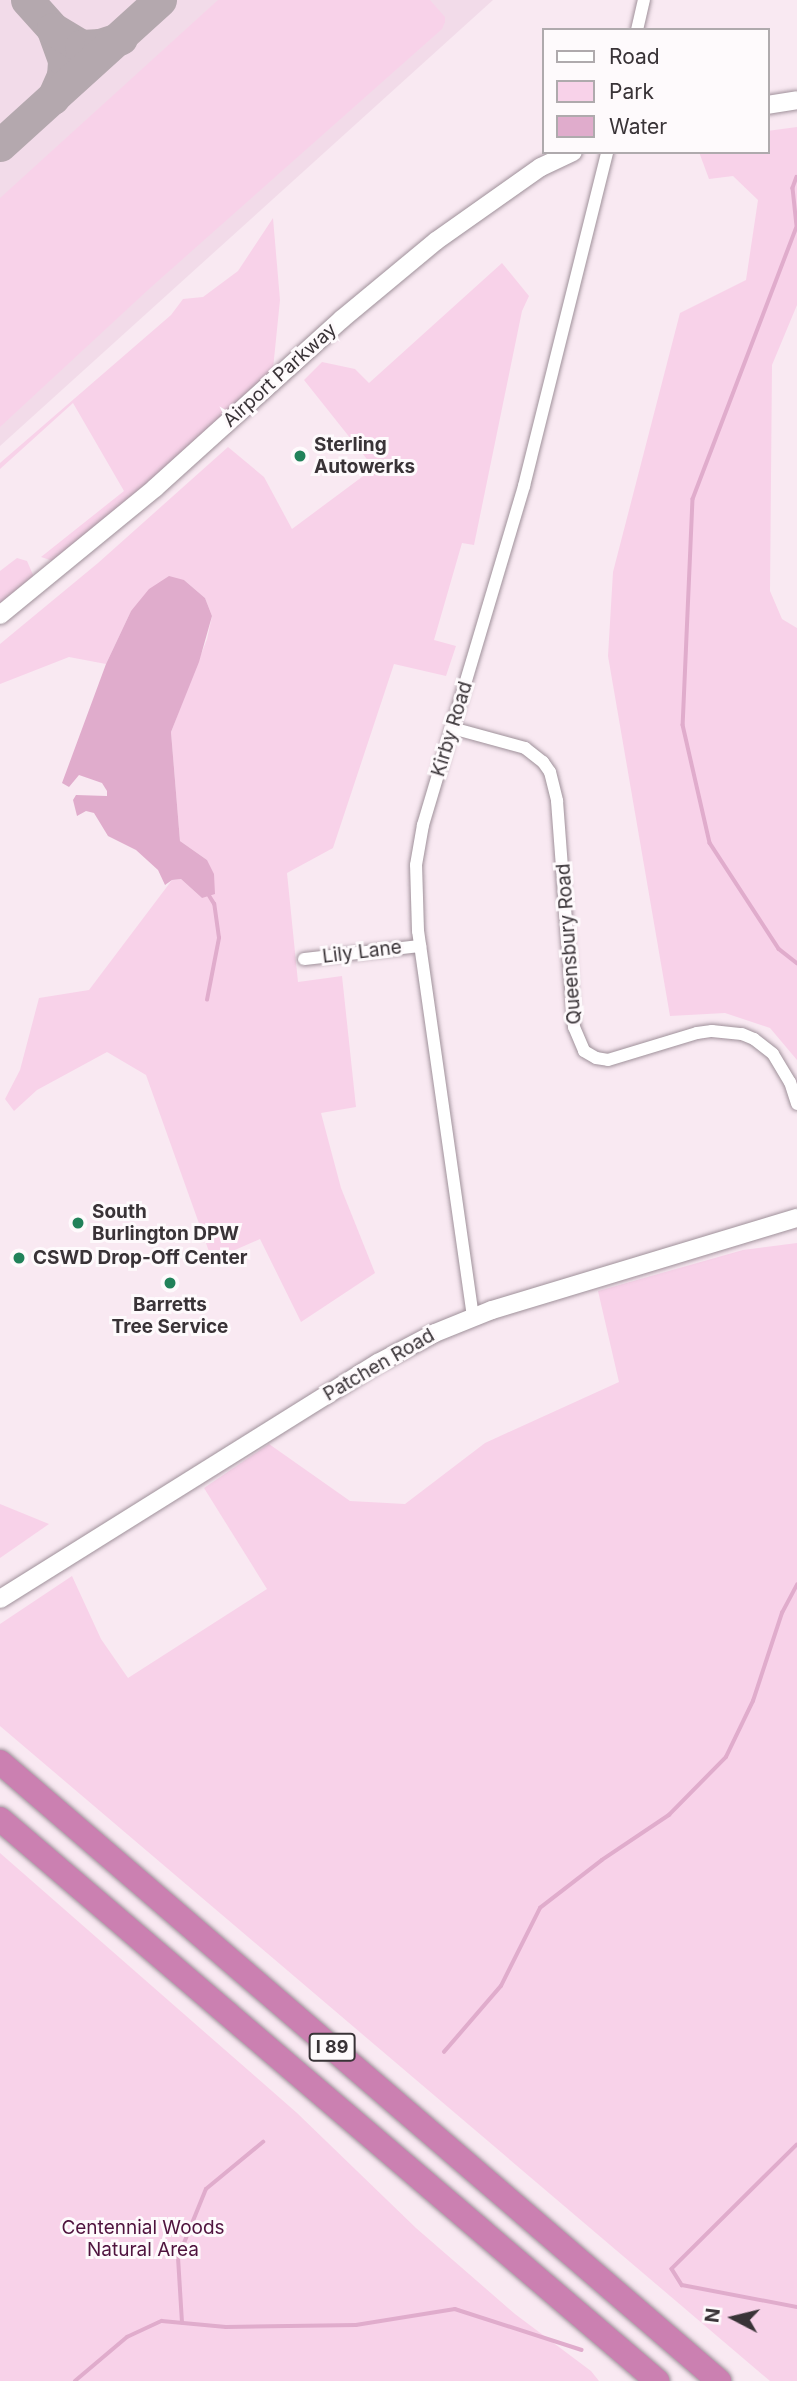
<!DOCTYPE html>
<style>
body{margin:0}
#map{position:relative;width:797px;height:2381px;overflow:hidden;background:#f9e9f2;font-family:Inter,sans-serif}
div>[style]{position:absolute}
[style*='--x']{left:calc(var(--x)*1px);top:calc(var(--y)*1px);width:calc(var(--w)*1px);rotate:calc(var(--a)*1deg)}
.built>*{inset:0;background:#f2dbe9}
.green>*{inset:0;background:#f8d2e9}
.water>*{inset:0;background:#e0accc}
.stream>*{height:3.5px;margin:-1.75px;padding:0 1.75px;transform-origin:1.75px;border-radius:1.75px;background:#e0accc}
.taxiway>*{height:33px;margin:-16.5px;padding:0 16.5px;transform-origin:16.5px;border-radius:16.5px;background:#b4a8ae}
.roads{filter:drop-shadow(0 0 2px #9f919a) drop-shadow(0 0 2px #9f919a)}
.street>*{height:12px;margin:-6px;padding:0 6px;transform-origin:6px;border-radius:6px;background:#fff}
.secondary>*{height:18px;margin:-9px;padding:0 9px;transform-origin:9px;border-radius:9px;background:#fff}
.highway>*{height:24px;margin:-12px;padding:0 12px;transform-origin:12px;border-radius:12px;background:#cb80b1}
.dots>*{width:19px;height:19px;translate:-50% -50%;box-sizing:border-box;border:4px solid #fefafc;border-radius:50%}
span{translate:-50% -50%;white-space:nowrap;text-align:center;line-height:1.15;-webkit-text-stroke:6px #fefafc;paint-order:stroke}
.shield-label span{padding:2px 5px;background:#fefafc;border:2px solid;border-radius:5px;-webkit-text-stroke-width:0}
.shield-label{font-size:18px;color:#393337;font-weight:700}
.street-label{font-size:19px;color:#393337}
.poi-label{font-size:19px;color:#393337;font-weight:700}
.left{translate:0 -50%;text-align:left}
.park-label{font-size:19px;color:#4f133e}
.legend{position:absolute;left:542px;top:28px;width:228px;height:126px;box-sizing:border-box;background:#fefafc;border:2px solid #afaaad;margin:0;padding:9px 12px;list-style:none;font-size:21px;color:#393337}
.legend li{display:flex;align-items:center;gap:14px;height:35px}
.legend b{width:35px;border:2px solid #afaaad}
.north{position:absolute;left:699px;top:2283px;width:70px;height:70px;-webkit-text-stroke:5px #fefafc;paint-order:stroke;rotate:277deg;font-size:19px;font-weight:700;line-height:28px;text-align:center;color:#393337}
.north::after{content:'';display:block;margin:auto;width:24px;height:32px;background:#393337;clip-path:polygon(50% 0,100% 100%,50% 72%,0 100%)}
</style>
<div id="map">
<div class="built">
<div style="clip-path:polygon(0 0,493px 0,0 446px)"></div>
</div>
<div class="green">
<div style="clip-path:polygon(218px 0,430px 0,445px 17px,445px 22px,442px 29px,149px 289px,0 427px,0 198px)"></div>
<div style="clip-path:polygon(797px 127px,797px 305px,772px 365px,770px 591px,782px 619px,797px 628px,797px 1060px,770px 1028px,725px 1013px,670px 1016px,608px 656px,613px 572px,680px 313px,746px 280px,758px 200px,733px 176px,709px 179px,699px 152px,767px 152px,767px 131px)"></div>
<div style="clip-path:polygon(273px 218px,280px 300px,273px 369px,161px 472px,56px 562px,41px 557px,124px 491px,73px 403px,0 469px,0 463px,171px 315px,183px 299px,203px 297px,238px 271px)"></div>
<div style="clip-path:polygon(502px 263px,529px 296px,522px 311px,474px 545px,462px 543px,434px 640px,456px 646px,446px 676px,394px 664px,333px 848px,287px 873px,298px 982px,342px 976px,356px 1107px,321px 1113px,341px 1188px,375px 1273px,301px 1322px,260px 1239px,212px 1260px,146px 1075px,107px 1052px,37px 1090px,14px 1111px,5px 1099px,20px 1070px,39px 998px,89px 990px,172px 880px,181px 879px,202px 898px,207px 860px,180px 841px,171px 732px,207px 639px,212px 616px,205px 598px,184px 580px,131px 611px,106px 664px,69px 657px,0 684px,0 644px,98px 563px,228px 447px,264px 477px,292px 529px,374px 468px,304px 380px,322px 362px,355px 369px,369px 383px)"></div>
<div style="clip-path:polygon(17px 558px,27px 561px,34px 577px,0 604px,0 571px)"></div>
<div style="clip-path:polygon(797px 1243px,797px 2381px,770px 2381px,0 1726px,0 1624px,72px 1576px,101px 1639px,128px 1678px,267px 1589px,204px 1488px,269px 1444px,350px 1501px,405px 1504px,485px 1443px,619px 1382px,598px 1291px,743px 1250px)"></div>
<div style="clip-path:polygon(0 1504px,49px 1524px,0 1558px)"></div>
<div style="clip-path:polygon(0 1853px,297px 2113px,416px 2228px,515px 2314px,591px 2371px,599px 2381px,0 2381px)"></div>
</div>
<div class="water">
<div style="clip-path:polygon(169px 576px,184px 580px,205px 598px,212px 616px,199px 662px,171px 732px,180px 841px,207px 860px,214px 874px,215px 894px,202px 898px,181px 879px,172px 880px,165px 885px,158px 870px,136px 850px,108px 836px,94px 813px,86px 811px,77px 816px,73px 800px,76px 795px,107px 796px,107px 791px,102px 783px,79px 775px,69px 787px,62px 783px,106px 664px,131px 611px,149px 589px)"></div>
</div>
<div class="stream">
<div style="--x:797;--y:177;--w:12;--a:110"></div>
<div style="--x:793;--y:188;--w:37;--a:84"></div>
<div style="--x:797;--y:227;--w:291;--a:110.9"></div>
<div style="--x:693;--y:499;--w:226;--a:92.5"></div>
<div style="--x:683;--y:725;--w:121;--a:77.1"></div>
<div style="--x:710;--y:843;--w:126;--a:56.9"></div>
<div style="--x:779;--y:949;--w:23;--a:38"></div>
<div style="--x:207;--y:1000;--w:63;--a:-79"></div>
<div style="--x:219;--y:938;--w:34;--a:-98"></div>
<div style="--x:214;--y:904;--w:9;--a:-122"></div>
<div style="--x:444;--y:2052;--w:87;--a:-49.2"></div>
<div style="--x:501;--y:1986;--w:87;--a:-63.4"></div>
<div style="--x:540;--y:1908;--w:78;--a:-37.7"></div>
<div style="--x:602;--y:1860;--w:81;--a:-33.9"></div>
<div style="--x:669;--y:1815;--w:81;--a:-45.5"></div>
<div style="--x:726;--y:1757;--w:62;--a:-64.3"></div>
<div style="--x:753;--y:1701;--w:93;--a:-71.8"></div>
<div style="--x:782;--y:1613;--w:32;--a:-62"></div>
<div style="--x:797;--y:2145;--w:176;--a:135.2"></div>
<div style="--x:672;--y:2269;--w:19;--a:58"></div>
<div style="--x:682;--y:2285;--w:117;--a:10.8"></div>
<div style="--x:182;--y:2323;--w:65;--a:-93.5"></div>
<div style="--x:178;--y:2258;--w:74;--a:-67.9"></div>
<div style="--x:206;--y:2189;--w:74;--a:-39.5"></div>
<div style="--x:75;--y:2381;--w:68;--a:-40.2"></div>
<div style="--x:127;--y:2337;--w:38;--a:-25"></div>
<div style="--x:162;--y:2321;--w:64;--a:5.4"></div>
<div style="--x:226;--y:2327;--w:130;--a:-0.9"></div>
<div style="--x:356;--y:2325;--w:100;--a:-9.2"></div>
<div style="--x:455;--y:2309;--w:133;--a:17.9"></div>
</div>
<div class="taxiway">
<div style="--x:27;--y:0;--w:39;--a:48"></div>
<div style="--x:53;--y:98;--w:24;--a:-66"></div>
<div style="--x:63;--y:76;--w:16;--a:-86"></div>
<div style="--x:64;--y:60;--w:33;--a:-110"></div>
<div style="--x:53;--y:29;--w:33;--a:31"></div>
<div style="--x:81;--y:46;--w:19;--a:-3"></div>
<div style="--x:100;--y:45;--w:22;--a:-18"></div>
<div style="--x:0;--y:145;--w:216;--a:-42.2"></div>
</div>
<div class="roads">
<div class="street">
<div style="--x:637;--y:30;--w:31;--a:-77"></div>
<div style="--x:452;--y:728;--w:76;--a:15.3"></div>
<div style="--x:525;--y:748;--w:23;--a:38"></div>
<div style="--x:543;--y:762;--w:12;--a:55"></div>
<div style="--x:550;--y:772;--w:30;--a:76"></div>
<div style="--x:557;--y:801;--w:227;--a:85.7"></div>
<div style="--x:574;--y:1027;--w:26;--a:67"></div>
<div style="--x:584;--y:1051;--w:14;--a:30"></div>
<div style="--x:596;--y:1058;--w:12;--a:9"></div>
<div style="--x:608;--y:1060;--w:93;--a:-16.9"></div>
<div style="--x:697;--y:1033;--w:15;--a:-8"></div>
<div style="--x:712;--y:1031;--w:30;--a:6"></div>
<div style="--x:742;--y:1034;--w:13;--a:23"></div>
<div style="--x:754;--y:1039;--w:24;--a:38"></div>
<div style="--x:773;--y:1054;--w:33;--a:59"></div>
<div style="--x:790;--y:1082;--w:23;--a:72"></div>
<div style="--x:304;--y:959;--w:117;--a:-6.4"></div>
<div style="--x:473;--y:1317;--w:390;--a:-98.1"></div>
<div style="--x:418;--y:931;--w:66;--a:-91.7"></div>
<div style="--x:416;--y:865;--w:41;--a:-80.1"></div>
<div style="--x:423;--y:825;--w:354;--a:-73.4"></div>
<div style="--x:524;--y:486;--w:344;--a:-76"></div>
</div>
<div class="secondary">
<div style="--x:767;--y:105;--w:30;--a:-9"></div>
<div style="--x:0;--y:615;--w:200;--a:-39.3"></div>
<div style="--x:155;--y:488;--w:252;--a:-42.1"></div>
<div style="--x:342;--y:319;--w:122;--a:-39.7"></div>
<div style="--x:436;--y:241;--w:128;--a:-35.2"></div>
<div style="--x:541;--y:167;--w:35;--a:-25"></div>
<div style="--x:0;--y:1599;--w:446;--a:-32"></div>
<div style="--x:378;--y:1363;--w:64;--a:-27.8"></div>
<div style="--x:435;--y:1333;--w:61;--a:-22"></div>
<div style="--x:492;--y:1310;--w:319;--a:-16.8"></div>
</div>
<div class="highway">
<div style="--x:0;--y:1762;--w:949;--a:40.73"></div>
<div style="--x:0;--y:1819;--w:865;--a:40.54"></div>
</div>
</div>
<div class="dots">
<div style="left:300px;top:456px;background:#21825a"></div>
<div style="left:78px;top:1223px;background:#21825a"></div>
<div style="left:19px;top:1258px;background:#21825a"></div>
<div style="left:170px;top:1283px;background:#21825a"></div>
</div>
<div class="shield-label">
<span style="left:332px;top:2047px">I 89</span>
</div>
<div class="street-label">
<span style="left:280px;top:375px;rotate:-42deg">Airport Parkway</span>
<span style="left:452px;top:729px;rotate:-73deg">Kirby Road</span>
<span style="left:569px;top:944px;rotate:-94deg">Queensbury Road</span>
<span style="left:362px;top:952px;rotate:-7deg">Lily Lane</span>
<span style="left:379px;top:1365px;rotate:-30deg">Patchen Road</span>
</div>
<div class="poi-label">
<span class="left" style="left:314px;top:456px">Sterling<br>Autowerks</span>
<span class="left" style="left:92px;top:1223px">South<br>Burlington DPW</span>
<span class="left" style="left:33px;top:1258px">CSWD Drop-Off Center</span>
<span style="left:170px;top:1316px">Barretts<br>Tree Service</span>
</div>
<div class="park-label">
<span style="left:143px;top:2239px">Centennial Woods<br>Natural Area</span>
</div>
<ul class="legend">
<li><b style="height:9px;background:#fff"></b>Road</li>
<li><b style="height:19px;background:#f8d2e9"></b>Park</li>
<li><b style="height:19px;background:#e0accc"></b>Water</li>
</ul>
<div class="north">N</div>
</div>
